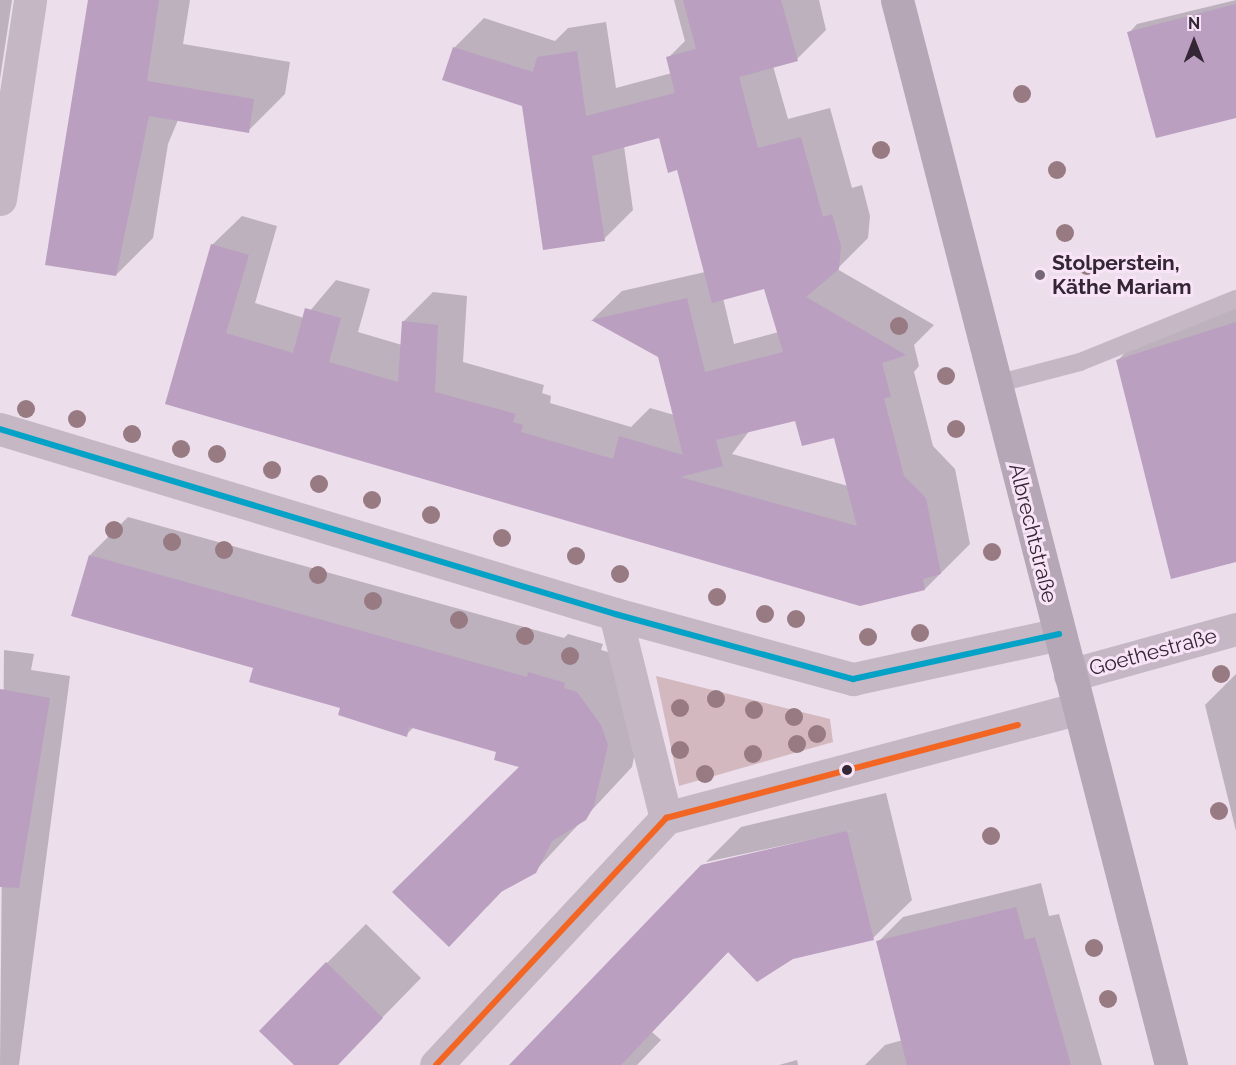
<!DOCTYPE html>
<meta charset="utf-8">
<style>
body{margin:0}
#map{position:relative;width:1236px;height:1065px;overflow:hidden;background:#ecdeeb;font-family:Raleway,sans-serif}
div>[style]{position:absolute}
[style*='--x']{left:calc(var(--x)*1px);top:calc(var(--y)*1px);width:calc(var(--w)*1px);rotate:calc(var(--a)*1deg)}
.green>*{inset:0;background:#d4b8c0}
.shadow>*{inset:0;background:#0003}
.building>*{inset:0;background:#ba9fc0}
.service>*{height:18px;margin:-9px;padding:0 9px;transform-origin:9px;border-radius:9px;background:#c5b7c4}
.minor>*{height:33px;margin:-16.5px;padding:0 16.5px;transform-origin:16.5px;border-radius:16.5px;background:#c5b7c4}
.secondary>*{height:33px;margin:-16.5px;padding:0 16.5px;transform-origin:16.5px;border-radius:16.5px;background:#b5a7b5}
.bus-1>*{height:6px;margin:-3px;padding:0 3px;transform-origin:3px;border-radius:3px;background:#03a2c6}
.bus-2>*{height:6px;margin:-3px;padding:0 3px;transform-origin:3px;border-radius:3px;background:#f26522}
.trees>*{width:18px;height:18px;margin:-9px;border-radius:50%;background:#987a82}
.dots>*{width:16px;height:16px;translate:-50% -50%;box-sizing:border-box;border:3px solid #f9e4f7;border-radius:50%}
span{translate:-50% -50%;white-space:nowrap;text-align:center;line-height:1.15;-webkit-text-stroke:6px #f9e4f7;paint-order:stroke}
.poi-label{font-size:21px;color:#332635;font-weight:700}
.left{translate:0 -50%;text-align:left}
.street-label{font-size:21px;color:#332635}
.north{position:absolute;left:1164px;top:12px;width:60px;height:60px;-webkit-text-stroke:4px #f9e4f7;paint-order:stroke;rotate:0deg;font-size:16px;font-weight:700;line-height:24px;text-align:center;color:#332635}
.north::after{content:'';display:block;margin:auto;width:21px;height:27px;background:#332635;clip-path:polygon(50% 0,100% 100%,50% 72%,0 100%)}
</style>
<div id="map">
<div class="green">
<div style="clip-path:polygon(656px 676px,830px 719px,833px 742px,679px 786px)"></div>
</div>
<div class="shadow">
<div style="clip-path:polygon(0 0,12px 0,0 79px)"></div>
<div style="clip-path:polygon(88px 0,190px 0,183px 44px,290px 62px,285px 94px,248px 131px,178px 120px,168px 144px,153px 238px,116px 275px)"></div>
<div style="clip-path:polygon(evenodd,674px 0,819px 0,826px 30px,797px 59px,773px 66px,788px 119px,830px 108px,852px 188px,862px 185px,870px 216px,868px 238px,837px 269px,934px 325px,914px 345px,919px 366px,914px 372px,933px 446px,955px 469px,970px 544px,925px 589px,167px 403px,212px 245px,242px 216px,277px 226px,255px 303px,304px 318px,336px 280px,370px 289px,358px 332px,402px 345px,403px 322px,433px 292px,467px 296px,463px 362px,544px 385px,542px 393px,551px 396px,550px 403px,631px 427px,650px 408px,674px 415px,659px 356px,593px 319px,622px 291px,705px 272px,678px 168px,660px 137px,624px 146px,633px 210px,604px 239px,523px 104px,444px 79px,455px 47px,484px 18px,555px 41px,568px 28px,606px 22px,616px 88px,672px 73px,668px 58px,685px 41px,674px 0,765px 287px,779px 332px,734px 344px,723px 298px,765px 287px,674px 0,796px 419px,835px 436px,848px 486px,732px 454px,750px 430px,796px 419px)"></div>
<div style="clip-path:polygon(1236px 0,1236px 117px,1129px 33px,1137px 24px)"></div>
<div style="clip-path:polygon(1236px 297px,1236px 561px,1118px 360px,1153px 325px)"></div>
<div style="clip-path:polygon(128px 517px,564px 638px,568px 634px,603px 644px,601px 650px,615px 654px,645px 706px,632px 767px,535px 871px,504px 889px,487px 907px,522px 766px,498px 751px,414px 727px,406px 735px,255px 667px,90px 555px)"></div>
<div style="clip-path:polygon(4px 650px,34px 654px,31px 670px,70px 676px,19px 1065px,0 1065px)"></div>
<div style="clip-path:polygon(1236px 674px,1236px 831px,1205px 705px)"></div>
<div style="clip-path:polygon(886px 793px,912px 900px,873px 938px,729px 951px,652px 1032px,661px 1040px,637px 1065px,512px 1065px,702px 866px,855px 830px,706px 862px,741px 827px)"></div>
<div style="clip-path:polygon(1041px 883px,1049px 916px,1059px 914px,1102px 1065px,865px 1065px,885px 1045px,903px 1040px,878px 942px,903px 917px)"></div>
<div style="clip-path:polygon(366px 924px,421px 978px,336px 1065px,296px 1065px,327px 963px)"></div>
<div style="clip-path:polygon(797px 1060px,798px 1065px,779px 1065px)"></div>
</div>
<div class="building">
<div style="clip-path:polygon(88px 0,159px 0,147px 81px,254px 99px,249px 133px,149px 116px,116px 276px,45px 265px)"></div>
<div style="clip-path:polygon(evenodd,683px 0,781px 0,798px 61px,739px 77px,758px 148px,801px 137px,823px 217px,832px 214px,841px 246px,839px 269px,806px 297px,906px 355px,882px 363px,891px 397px,884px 398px,904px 476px,926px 498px,941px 574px,923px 579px,925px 590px,860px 606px,165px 404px,211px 244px,249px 255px,226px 333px,293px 353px,305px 308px,341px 318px,329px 362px,398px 382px,402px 321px,438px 325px,435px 392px,516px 414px,513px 422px,523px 425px,521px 432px,613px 459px,619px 436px,683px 455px,658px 357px,591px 320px,687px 298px,705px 372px,783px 352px,764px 289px,712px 303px,677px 170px,668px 173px,659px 138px,592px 156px,605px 241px,543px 250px,522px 106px,442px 80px,453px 47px,533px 72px,537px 57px,577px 51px,586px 116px,675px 93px,666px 57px,696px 49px,683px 0,795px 421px,802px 446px,834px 438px,857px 526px,680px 477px,723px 466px,716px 440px,795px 421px)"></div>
<div style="clip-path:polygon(1236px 4px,1236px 118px,1156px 138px,1127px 32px)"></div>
<div style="clip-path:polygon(1236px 322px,1236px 562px,1171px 579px,1116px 360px)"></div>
<div style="clip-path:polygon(89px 555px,527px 677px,528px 672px,565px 683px,564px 688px,577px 692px,601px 725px,608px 745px,594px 806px,586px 820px,552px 841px,536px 873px,501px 892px,449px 947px,392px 892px,519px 767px,494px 760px,496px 752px,409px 727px,407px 737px,338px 715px,340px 708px,249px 682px,253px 668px,71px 616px)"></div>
<div style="clip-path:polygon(0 689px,50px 698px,19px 888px,0 887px)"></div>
<div style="clip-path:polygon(847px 831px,874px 940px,793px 959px,757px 982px,728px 952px,621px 1065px,509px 1065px,701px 865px)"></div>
<div style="clip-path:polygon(1016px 907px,1025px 940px,1035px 937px,1071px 1065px,907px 1065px,876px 941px)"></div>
<div style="clip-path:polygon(326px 962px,383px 1018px,338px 1065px,294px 1065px,259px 1031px)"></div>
</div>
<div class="service">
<div style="--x:996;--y:384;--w:87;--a:-14.7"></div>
<div style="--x:1080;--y:362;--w:168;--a:-22"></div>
</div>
<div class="minor">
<div style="--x:0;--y:199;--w:201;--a:-81.4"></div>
<div style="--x:0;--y:429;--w:642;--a:16.74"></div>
<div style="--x:615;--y:614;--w:247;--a:15.3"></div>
<div style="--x:853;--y:679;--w:211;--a:-12.3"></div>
<div style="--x:615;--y:614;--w:210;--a:76"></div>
<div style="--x:1070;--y:675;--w:172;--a:-15.5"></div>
<div style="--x:436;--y:1065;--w:338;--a:-47"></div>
<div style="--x:666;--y:818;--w:426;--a:-14.9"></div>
</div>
<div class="secondary">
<div style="--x:897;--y:0;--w:1100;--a:75.57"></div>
</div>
<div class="bus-1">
<div style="--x:0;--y:429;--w:642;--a:16.74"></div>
<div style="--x:615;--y:614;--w:247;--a:15.3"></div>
<div style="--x:853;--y:679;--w:211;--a:-12.3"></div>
</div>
<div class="bus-2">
<div style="--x:436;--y:1065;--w:338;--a:-47"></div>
<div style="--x:666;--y:818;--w:364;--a:-14.8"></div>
</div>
<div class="trees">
<div style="left:1022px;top:94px"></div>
<div style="left:881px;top:150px"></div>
<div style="left:1057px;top:170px"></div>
<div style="left:1065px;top:233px"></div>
<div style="left:1087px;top:266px"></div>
<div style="left:899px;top:326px"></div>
<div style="left:946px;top:376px"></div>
<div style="left:26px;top:409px"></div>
<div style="left:77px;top:419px"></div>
<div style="left:956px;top:429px"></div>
<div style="left:132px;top:434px"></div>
<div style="left:181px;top:449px"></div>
<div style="left:217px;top:454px"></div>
<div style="left:272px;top:470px"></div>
<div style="left:319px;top:484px"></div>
<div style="left:372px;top:500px"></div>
<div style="left:431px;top:515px"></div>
<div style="left:114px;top:530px"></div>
<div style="left:502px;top:538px"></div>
<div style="left:172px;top:542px"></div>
<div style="left:224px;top:550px"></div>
<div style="left:992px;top:552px"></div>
<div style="left:576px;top:556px"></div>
<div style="left:620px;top:574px"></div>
<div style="left:318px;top:575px"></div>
<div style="left:717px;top:597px"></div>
<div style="left:373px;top:601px"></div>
<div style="left:765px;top:614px"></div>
<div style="left:796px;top:619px"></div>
<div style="left:459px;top:620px"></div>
<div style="left:920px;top:633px"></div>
<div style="left:525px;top:636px"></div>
<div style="left:868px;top:637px"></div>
<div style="left:570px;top:656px"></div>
<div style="left:1221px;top:674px"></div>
<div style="left:716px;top:699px"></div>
<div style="left:680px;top:708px"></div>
<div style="left:754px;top:710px"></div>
<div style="left:794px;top:717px"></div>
<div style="left:817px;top:734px"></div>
<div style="left:797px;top:744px"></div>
<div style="left:680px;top:750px"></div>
<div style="left:753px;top:754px"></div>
<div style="left:705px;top:774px"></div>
<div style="left:1219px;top:811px"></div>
<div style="left:991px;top:836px"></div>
<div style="left:1094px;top:948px"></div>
<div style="left:1108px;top:999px"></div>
</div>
<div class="dots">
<div style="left:1040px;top:275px;background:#746675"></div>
<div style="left:847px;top:770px;background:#332635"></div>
</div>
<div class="poi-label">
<span class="left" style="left:1052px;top:275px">Stolperstein,<br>Käthe Mariam</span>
</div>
<div class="street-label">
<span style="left:1033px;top:533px;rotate:76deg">Albrechtstraße</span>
<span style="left:1153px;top:652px;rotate:-15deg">Goethestraße</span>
</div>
<div class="north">N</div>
</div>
